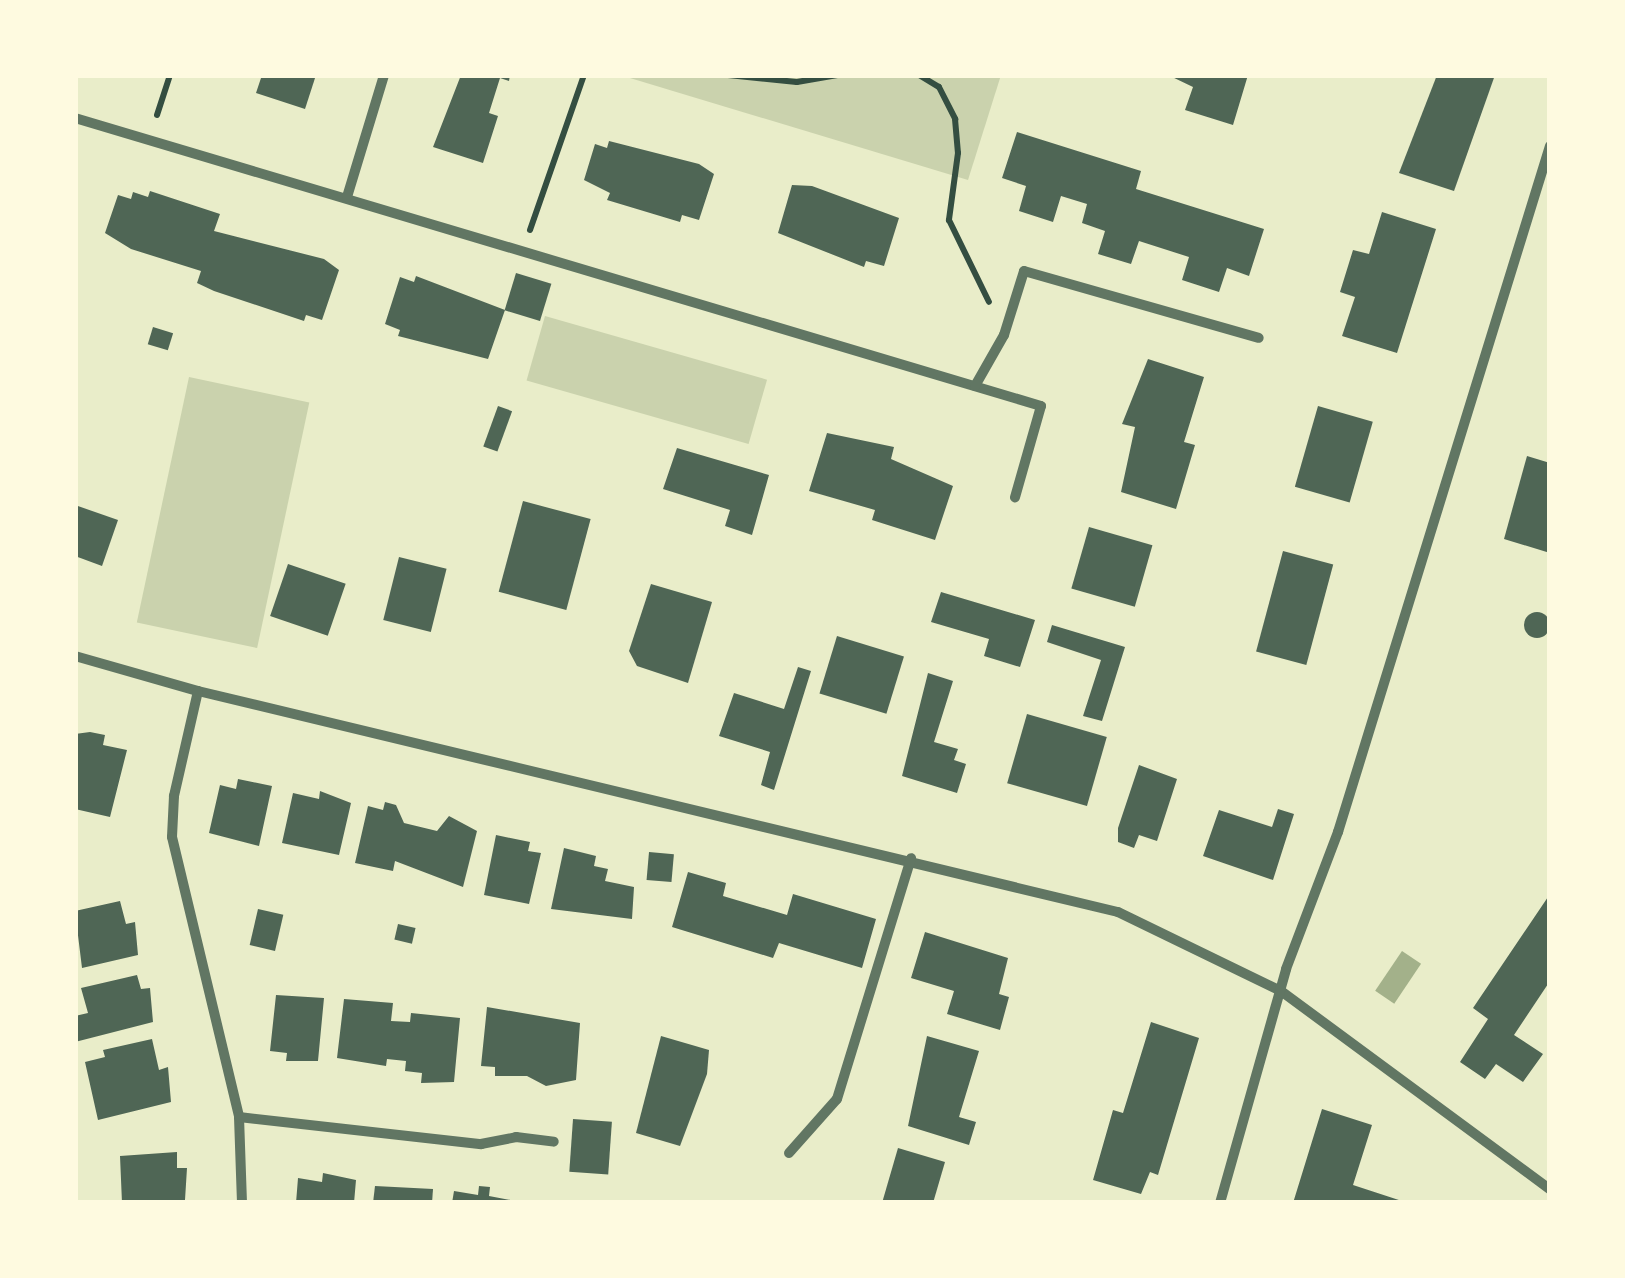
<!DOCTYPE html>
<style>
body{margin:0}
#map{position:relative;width:1625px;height:1278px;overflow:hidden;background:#e9edc9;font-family:"Varela Round",sans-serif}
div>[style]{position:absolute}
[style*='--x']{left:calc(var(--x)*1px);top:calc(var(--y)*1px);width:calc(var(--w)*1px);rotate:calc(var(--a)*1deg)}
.green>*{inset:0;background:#cad2ad;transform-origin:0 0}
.water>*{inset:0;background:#a3b18a;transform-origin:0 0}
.building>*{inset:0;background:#4f6655;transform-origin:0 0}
.round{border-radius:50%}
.path>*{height:6px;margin:-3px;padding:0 3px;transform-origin:3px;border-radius:3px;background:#344e41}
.minor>*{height:10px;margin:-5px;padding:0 5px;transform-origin:5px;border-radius:5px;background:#617663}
span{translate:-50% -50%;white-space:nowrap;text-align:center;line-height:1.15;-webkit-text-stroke:10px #fefae0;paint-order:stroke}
.frame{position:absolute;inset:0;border:78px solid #fefae0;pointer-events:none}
</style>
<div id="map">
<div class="green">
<div style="clip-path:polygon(620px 75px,1001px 75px,968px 180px)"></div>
<div style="left:545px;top:316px;width:231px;height:67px;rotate:16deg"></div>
<div style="left:189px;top:377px;width:123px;height:251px;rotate:12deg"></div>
</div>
<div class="water">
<div style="left:1402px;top:951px;width:23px;height:48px;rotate:34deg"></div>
</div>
<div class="building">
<div style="clip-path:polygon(262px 75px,316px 75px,305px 109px,256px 93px)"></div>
<div style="clip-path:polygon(461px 75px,510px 75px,509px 81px,500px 78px,489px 113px,498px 116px,483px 163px,433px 147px)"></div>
<div style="clip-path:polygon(1168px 75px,1248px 75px,1233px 125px,1185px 110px,1193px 87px)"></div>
<div style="clip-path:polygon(1437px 75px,1495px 75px,1454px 191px,1399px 173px)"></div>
<div style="clip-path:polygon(1017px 132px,1141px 171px,1136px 189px,1264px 229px,1249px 276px,1227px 268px,1219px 292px,1182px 280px,1189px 257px,1139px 241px,1131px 264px,1098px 254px,1105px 231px,1082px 223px,1087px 204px,1061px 196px,1053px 222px,1019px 211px,1026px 186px,1002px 178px)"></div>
<div style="clip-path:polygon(609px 141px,699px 164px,714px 174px,699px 220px,682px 215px,680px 222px,607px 200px,610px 193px,584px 180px,595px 144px,607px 148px)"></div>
<div style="clip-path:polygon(792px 185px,812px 186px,899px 218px,884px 266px,866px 261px,864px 267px,778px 233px)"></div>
<div style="clip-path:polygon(150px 191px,220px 214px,214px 231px,324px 259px,339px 270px,322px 320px,306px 315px,304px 321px,214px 291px,197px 283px,201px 271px,131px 249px,105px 233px,118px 195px,131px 199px,133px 192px,148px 197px)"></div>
<div style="clip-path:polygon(1382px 212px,1436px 229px,1397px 353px,1342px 336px,1355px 297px,1340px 292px,1353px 250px,1369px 254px)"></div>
<div style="left:516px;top:273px;width:37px;height:39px;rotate:17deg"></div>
<div style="clip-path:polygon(416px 276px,505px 310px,488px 359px,398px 336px,400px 330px,385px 324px,400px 277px,414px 282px)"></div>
<div style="left:153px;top:327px;width:21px;height:18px;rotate:17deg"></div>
<div style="clip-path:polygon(1148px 359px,1204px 377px,1184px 442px,1195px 445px,1176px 509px,1121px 492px,1135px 427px,1122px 424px)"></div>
<div style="left:498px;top:406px;width:15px;height:43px;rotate:20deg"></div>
<div style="left:1318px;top:406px;width:57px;height:84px;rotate:16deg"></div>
<div style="clip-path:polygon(827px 433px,894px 447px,891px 459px,953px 486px,935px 540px,872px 520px,875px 510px,809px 491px)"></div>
<div style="clip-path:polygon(677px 448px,769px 475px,752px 535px,725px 526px,730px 510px,663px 489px)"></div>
<div style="clip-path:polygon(1527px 456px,1550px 463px,1550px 553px,1504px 539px)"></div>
<div style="left:523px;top:501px;width:70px;height:94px;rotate:15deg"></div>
<div style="clip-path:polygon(75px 505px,118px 520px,102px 566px,75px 556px)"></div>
<div style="left:1089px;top:527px;width:66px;height:64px;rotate:16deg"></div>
<div style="left:1283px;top:551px;width:52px;height:104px;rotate:15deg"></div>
<div style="left:399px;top:557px;width:49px;height:65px;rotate:14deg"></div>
<div style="left:288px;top:564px;width:61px;height:55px;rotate:19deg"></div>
<div style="clip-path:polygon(651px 584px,712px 602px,688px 683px,637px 666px,629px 651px)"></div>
<div style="clip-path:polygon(941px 592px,1035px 620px,1020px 667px,984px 656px,989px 639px,931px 622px)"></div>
<div class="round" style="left:1524px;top:612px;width:26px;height:26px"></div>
<div style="clip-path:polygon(1052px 625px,1125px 647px,1102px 721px,1083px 716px,1101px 660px,1047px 642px)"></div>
<div style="left:837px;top:636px;width:70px;height:60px;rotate:17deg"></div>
<div style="clip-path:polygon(798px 667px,811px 671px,774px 790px,761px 785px,770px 752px,719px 736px,734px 693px,784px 709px)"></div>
<div style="clip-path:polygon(928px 673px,953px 681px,934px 742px,958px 749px,954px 760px,966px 764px,957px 793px,902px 776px)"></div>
<div style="left:1027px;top:714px;width:83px;height:72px;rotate:16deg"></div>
<div style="clip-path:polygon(90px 732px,105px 735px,103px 745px,127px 750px,110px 817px,75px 809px,75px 734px)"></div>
<div style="clip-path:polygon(1139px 765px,1177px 779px,1157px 841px,1139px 835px,1134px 848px,1118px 842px,1118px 828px)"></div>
<div style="clip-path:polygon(238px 779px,272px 786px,259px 846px,209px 833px,220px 785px,236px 789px)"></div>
<div style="clip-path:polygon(320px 791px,351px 803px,339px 855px,282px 843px,293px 793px,319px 799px)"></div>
<div style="clip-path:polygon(385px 802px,396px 805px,404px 823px,437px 831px,449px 816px,477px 831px,463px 887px,395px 861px,393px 871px,355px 863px,368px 806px,383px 810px)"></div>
<div style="clip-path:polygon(1278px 809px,1294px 814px,1273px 880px,1203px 856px,1219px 810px,1272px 827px)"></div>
<div style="clip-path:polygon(496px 835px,530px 842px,528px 851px,541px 853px,529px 904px,484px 895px)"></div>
<div style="clip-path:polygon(564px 848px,596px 856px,594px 866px,608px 869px,605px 881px,634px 887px,632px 919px,551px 909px)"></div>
<div style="left:649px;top:852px;width:25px;height:28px;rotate:5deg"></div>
<div style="clip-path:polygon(688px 872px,726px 883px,723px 896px,787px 915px,793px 894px,876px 919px,862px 968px,779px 943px,773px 958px,672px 927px)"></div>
<div style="clip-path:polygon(1550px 894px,1550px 981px,1514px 1035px,1543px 1054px,1523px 1082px,1496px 1064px,1485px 1079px,1460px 1062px,1488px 1019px,1473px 1008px)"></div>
<div style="clip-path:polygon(120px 901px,126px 924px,135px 922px,138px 955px,82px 968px,75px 911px)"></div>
<div style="left:258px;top:909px;width:26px;height:37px;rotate:13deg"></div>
<div style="left:398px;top:924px;width:18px;height:16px;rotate:13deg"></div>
<div style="clip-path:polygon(925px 932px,1008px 958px,999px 994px,1009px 997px,1000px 1030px,947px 1014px,954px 991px,911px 978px)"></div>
<div style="clip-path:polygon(137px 975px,141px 989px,150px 988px,153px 1022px,75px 1042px,75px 1016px,88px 1013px,81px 988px)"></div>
<div style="clip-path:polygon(276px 995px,324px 998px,318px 1061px,286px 1061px,287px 1053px,270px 1051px)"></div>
<div style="clip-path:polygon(344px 999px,393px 1003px,391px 1021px,410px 1022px,411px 1013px,460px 1018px,454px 1082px,421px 1083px,422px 1073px,405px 1071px,406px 1061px,387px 1059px,386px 1066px,337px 1058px)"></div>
<div style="clip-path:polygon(487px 1007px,580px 1023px,576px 1080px,546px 1086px,527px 1076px,495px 1076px,495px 1067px,481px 1066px)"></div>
<div style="clip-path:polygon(1151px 1022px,1199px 1038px,1158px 1175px,1150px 1172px,1141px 1194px,1093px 1180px,1113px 1110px,1123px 1113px)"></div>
<div style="clip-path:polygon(661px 1036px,709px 1050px,707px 1074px,680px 1146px,636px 1133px)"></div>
<div style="clip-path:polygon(927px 1036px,979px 1051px,959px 1117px,976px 1122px,969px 1145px,908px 1126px)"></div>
<div style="clip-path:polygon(152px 1039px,159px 1070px,168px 1067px,171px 1102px,98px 1120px,85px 1062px,105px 1057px,103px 1050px)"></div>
<div style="clip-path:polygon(1322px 1109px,1372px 1125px,1353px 1185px,1408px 1203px,1293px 1203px)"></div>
<div style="left:573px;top:1119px;width:39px;height:53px;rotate:4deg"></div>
<div style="clip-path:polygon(898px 1148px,945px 1162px,933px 1203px,882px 1203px)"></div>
<div style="clip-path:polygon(177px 1152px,177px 1168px,187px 1168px,185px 1200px,122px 1203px,120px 1156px)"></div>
<div style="clip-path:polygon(323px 1173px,356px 1180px,354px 1203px,296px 1203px,298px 1178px,322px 1182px)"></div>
<div style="clip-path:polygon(375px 1186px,433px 1189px,432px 1203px,373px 1203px)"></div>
<div style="clip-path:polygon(479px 1186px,490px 1187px,489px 1196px,526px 1203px,452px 1203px,454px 1191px,478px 1195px)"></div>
</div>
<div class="path">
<div style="--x:728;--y:75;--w:69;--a:5.8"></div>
<div style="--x:797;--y:82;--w:41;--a:-9.9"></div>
<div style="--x:919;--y:75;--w:23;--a:31"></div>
<div style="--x:939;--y:87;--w:36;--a:63"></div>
<div style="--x:955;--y:119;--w:34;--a:85"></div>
<div style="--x:958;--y:153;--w:68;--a:97.7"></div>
<div style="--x:949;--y:220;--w:91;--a:64"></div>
<div style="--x:1036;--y:75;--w:8;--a:0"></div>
<div style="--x:157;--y:115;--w:42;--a:-72"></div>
<div style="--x:530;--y:230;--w:164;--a:-70.8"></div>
</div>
<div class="minor">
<div style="--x:75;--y:118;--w:1008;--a:16.6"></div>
<div style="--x:1041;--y:406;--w:95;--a:105.9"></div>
<div style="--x:347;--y:197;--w:127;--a:-73.1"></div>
<div style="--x:975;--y:386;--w:59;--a:-60.4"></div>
<div style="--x:1004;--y:335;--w:67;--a:-72.6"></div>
<div style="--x:1024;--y:271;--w:244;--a:15.9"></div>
<div style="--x:75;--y:656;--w:128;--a:15.9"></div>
<div style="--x:198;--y:691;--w:946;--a:13.51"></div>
<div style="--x:1118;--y:912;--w:181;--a:25.9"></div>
<div style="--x:1281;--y:991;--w:334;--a:36.4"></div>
<div style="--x:198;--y:691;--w:108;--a:102.9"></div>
<div style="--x:174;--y:796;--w:41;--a:92.8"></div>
<div style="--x:172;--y:837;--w:288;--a:76.5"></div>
<div style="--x:239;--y:1117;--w:86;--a:88"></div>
<div style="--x:239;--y:1117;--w:244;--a:6.4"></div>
<div style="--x:481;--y:1144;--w:36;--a:-11"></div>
<div style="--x:516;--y:1137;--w:38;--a:7"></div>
<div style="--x:789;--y:1153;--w:72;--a:-48.4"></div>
<div style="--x:837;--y:1099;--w:252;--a:-72.9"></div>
<div style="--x:1220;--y:1203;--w:243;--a:-74.2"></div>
<div style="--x:1286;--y:969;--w:147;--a:-69.2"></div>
<div style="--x:1338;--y:832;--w:718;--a:-72.83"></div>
</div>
<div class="frame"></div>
</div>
